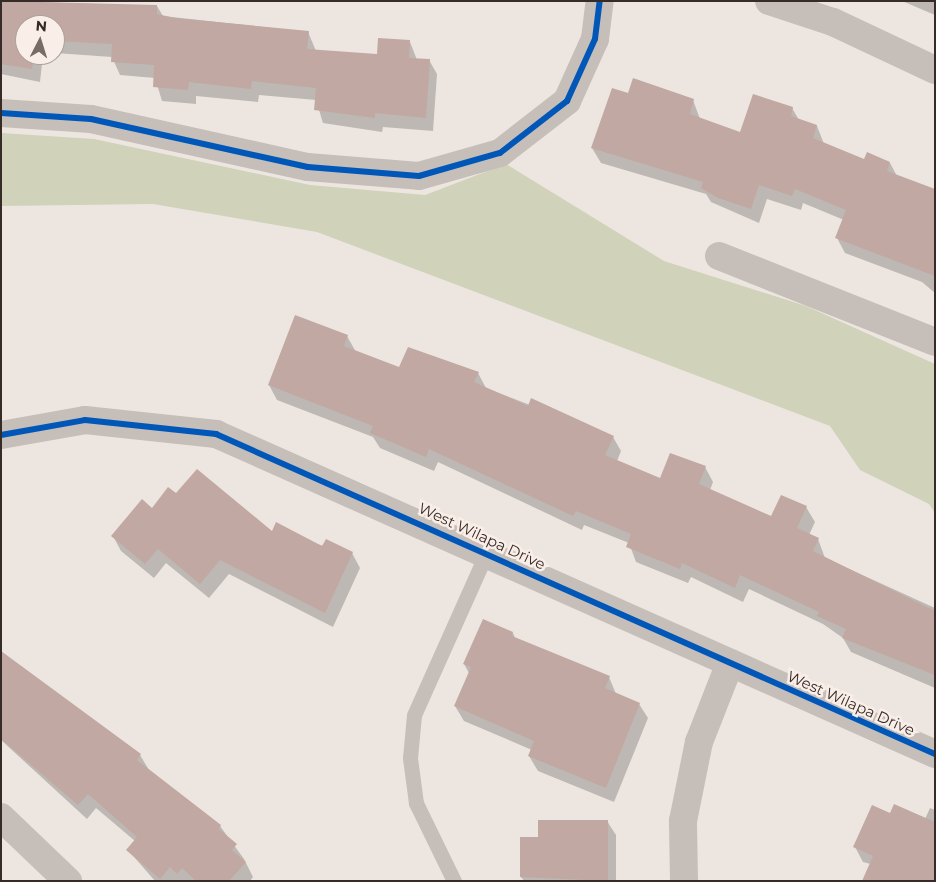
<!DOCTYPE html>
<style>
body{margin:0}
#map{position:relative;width:936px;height:882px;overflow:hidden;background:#ede6e0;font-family:Montserrat,sans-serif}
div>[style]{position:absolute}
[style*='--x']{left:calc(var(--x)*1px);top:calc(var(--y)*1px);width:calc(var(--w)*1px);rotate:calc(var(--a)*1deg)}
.green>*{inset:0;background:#d0d2ba}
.shadow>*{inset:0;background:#0003}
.building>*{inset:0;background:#c1a8a2}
.service>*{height:15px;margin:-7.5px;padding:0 7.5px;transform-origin:7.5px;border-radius:7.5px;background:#c6beb9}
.minor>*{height:28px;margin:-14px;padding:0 14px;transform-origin:14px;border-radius:14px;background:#c6beb9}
.cycleway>*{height:6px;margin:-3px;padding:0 3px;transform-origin:3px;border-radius:3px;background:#0057b8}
span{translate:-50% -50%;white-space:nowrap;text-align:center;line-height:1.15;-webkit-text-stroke:5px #faefe8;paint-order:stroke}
.street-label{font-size:15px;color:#372b28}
.frame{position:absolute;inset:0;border:2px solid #372b28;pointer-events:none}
.north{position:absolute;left:15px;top:15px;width:50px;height:50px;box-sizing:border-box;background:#faefe8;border:1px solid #aca19b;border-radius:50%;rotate:5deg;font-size:14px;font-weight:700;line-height:20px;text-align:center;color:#372b28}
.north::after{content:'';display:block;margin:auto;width:18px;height:22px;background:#776c68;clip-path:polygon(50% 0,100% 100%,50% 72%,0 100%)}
</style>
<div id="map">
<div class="green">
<div style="clip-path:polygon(1px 133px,94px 139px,310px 185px,425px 195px,506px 164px,664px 261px,806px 306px,935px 364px,935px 513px,929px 504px,860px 470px,830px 426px,317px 232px,153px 204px,1px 206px)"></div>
</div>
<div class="shadow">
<div style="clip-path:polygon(1px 1px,157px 6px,163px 16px,308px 32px,316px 51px,378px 55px,410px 42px,417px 60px,429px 60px,437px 74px,433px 131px,383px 127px,382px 132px,323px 123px,316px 100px,259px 95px,258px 102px,196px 96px,196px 104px,162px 101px,155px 78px,120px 75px,112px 57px,55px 53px,55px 25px,25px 25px,25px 55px,43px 55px,40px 82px,1px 74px)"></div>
<div style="clip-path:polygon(902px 1px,935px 1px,935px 15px)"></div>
<div style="clip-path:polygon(628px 95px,693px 100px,700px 119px,741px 134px,792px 108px,799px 120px,817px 126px,824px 144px,864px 161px,890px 163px,897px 176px,935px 191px,935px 293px,922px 282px,845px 253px,837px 238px,844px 220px,803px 203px,801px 210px,767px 199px,759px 223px,711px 202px,706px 194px,601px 163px,592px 148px)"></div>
<div style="clip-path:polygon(347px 336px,356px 352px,400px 369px,478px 373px,486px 388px,613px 437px,621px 451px,617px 461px,661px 479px,705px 467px,713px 482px,710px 490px,771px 518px,806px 507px,815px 522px,809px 535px,818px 539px,825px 558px,935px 608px,935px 688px,851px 652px,843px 638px,823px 624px,749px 589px,743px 602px,691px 577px,688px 583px,636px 562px,629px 543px,584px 525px,582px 530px,438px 462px,434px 471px,380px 448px,373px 437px,277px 400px,269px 385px)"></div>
<div style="clip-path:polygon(176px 495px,272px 533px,352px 553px,360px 568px,333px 627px,229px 574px,209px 598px,166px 563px,154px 578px,121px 551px,113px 536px)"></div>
<div style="clip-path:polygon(513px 633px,516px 640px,609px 677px,616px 694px,639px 704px,648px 718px,614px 802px,538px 771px,529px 756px,532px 750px,464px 721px,455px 706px,469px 673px,464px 664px)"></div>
<div style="clip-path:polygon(10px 659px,140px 755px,149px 770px,220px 826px,244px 859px,253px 877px,250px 881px,155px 881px,128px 850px,135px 841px,96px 808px,87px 819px,1px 740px,1px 669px)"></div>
<div style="clip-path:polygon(930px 808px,935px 810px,935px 881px,863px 862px,855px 847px,891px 815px,925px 819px)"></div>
<div style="clip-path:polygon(607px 821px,616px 835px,616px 881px,524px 881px,521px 877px,539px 838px)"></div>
</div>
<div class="building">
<div style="clip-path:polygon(1px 1px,157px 5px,157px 14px,175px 18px,309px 31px,307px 49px,377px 54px,378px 38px,410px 40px,409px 58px,430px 59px,426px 118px,375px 113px,375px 118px,314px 110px,316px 88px,252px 81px,251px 89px,189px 82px,188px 90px,153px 87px,154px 65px,111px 62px,112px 44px,55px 41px,55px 25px,25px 25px,25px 55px,34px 55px,32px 69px,1px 64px)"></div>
<div style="clip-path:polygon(633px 78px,694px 99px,690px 114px,740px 132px,753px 94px,793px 107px,791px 116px,817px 125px,813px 138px,864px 159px,867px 152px,890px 162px,887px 171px,935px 189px,935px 276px,835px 238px,846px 210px,795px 189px,792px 196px,759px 185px,751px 209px,718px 198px,701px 188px,703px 182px,591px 148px,612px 88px,628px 93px)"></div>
<div style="clip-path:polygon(295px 315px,348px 335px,344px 346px,399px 367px,408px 347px,479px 372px,474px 382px,528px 406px,531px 398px,614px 436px,605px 455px,660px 478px,670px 453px,706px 466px,699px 484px,771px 516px,781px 495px,807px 506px,797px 528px,819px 538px,813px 551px,935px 611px,935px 675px,842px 638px,846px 629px,817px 616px,819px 612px,740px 575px,735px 588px,682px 563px,680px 569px,626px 547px,631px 534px,576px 511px,573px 516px,429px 449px,426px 457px,370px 433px,373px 426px,268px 385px)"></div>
<div style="clip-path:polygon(197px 469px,272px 531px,276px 522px,322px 546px,326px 539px,353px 552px,325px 613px,220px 560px,200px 584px,158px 549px,145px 564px,111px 536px,142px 499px,152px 508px,168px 487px,176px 493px)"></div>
<div style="clip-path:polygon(483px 619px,513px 632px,512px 636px,610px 676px,605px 688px,640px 703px,606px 788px,528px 756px,534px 741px,454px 706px,471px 667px,463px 664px)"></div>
<div style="clip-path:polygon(1px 651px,141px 754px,137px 760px,221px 825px,219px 829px,237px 844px,232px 850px,246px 862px,229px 881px,196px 881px,182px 868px,177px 874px,170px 867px,160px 879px,126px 850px,137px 837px,88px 794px,78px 805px,1px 739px)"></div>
<div style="clip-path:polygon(894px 804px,935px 822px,935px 881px,862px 881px,873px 856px,853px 847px,872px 805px,890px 813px)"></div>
<div style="clip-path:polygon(538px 820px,608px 820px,608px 881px,520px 877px,520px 837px,538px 837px)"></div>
</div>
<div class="service">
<div style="--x:454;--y:881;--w:87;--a:-116"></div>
<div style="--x:416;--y:803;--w:45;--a:-97.6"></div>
<div style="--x:410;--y:758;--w:43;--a:-84.7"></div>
<div style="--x:414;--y:715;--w:179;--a:-65.9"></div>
</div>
<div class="minor">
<div style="--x:769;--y:1;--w:67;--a:18.2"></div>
<div style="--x:833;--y:22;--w:113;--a:25.2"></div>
<div style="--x:1;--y:113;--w:90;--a:3.8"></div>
<div style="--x:91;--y:119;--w:222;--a:12.5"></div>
<div style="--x:308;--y:167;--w:111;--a:4.6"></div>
<div style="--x:419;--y:176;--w:84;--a:-15.9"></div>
<div style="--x:500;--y:153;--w:85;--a:-37.8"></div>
<div style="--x:567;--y:101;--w:68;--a:-65.7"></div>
<div style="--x:595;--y:39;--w:38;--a:-83"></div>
<div style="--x:719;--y:256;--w:232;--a:21.7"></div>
<div style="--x:1;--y:435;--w:85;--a:-10.1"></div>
<div style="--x:85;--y:420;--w:132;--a:6.1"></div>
<div style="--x:216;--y:434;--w:787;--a:23.99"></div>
<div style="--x:1;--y:817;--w:93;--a:43.7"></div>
<div style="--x:684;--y:881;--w:60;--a:-91"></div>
<div style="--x:683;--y:821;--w:81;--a:-78.6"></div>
<div style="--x:699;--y:742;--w:85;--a:-68.6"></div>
</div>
<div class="cycleway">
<div style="--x:1;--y:113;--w:90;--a:3.8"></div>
<div style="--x:91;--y:119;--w:222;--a:12.5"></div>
<div style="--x:308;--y:167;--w:111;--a:4.6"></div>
<div style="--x:419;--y:176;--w:84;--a:-15.9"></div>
<div style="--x:500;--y:153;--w:85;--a:-37.8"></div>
<div style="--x:567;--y:101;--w:68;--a:-65.7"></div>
<div style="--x:595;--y:39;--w:38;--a:-83"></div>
<div style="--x:1;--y:435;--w:85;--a:-10.1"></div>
<div style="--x:85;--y:420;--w:132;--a:6.1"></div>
<div style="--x:216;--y:434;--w:787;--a:23.99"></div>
</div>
<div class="street-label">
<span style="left:482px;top:536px;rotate:25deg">West Wilapa Drive</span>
<span style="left:851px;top:703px;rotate:24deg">West Wilapa Drive</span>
</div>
<div class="frame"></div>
<div class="north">N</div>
</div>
